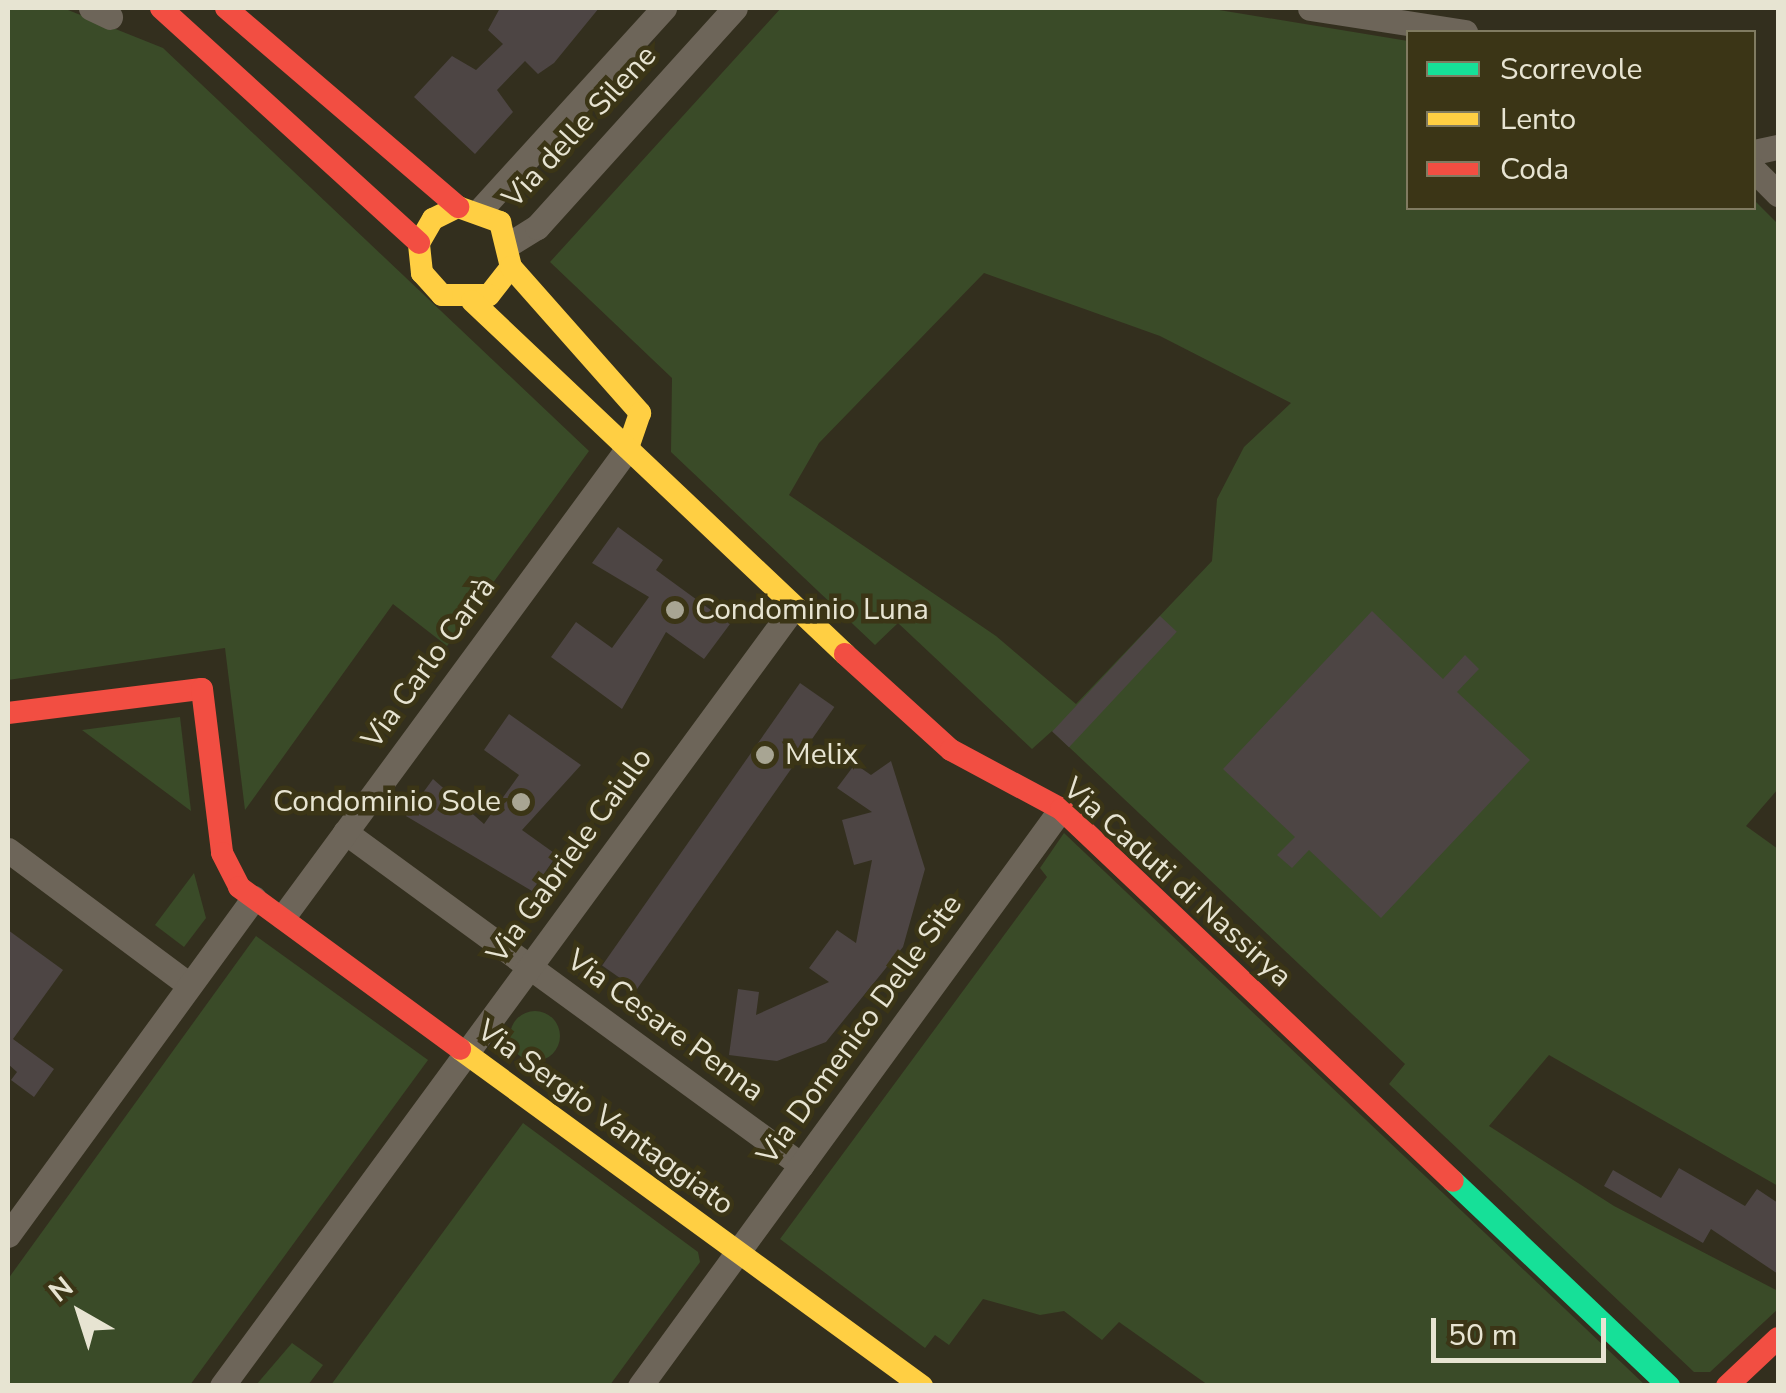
<!DOCTYPE html>
<meta charset="utf-8">
<style>
body{margin:0}
#map{position:relative;width:1786px;height:1393px;overflow:hidden;background:#332f1e;font-family:"Nunito Sans",sans-serif}
div>[style]{position:absolute}
[style*='--x']{left:calc(var(--x)*1px);top:calc(var(--y)*1px);width:calc(var(--w)*1px);rotate:calc(var(--a)*1deg)}
.green>*{inset:0;background:#3a4b28}
.round{border-radius:50%}
.building>*{inset:0;background:#4d4544;transform-origin:0 0}
.street>*{height:25px;margin:-12.5px;padding:0 12.5px;transform-origin:12.5px;border-radius:12.5px;background:#6d6559}
.fast>*{height:22px;margin:-11px;padding:0 11px;transform-origin:11px;border-radius:11px;background:#16e098}
.slow>*{height:22px;margin:-11px;padding:0 11px;transform-origin:11px;border-radius:11px;background:#ffcf43}
.jam>*{height:22px;margin:-11px;padding:0 11px;transform-origin:11px;border-radius:11px;background:#f24e42}
.dots>*{width:28px;height:28px;translate:-50% -50%;box-sizing:border-box;border:5px solid #3b3516;border-radius:50%}
span{translate:-50% -50%;white-space:nowrap;text-align:center;line-height:1.15;-webkit-text-stroke:9px #3b3516;paint-order:stroke}
.street-label{font-size:30px;color:#e7e4d2}
.poi-label{font-size:30px;color:#e7e4d2}
.left{translate:0 -50%;text-align:left}
.right{translate:-100% -50%;text-align:right}
.frame{position:absolute;inset:0;border:10px solid #e7e4d2;pointer-events:none}
.legend{position:absolute;left:1406px;top:30px;width:350px;height:180px;box-sizing:border-box;background:#3b3516;border:2px solid #807b61;margin:0;padding:12px 18px;list-style:none;font-size:30px;color:#e7e4d2}
.legend li{display:flex;align-items:center;gap:20px;height:50px}
.legend b{width:50px;border:2px solid #807b61}
.north{position:absolute;left:30px;top:1263px;width:100px;height:100px;-webkit-text-stroke:8px #3b3516;paint-order:stroke;rotate:321deg;font-size:28px;font-weight:700;line-height:40px;text-align:center;color:#e7e4d2}
.north::after{content:'';display:block;margin:auto;width:35px;height:45px;background:#e7e4d2;clip-path:polygon(50% 0,100% 100%,50% 72%,0 100%)}
.scale{position:absolute;left:1431px;top:1318px;width:175px;height:45px;box-sizing:border-box;border:5px solid #e7e4d2;border-top:0;padding-left:12px;font-size:30px;line-height:35px;white-space:nowrap;color:#e7e4d2;-webkit-text-stroke:8px #3b3516;paint-order:stroke}
</style>
<div id="map">
<div class="green">
<div style="clip-path:polygon(8px 8px,63px 8px,163px 48px,589px 451px,447px 646px,393px 604px,245px 810px,225px 648px,8px 680px)"></div>
<div style="clip-path:polygon(evenodd,781px 8px,1207px 8px,1408px 41px,1408px 208px,1754px 208px,1754px 200px,1778px 224px,1778px 789px,1746px 826px,1778px 849px,1778px 1186px,1549px 1055px,1489px 1126px,1614px 1206px,1778px 1291px,1778px 1309px,1710px 1372px,1694px 1372px,1389px 1084px,1405px 1064px,1052px 731px,1032px 749px,898px 623px,875px 645px,671px 452px,672px 378px,550px 262px,781px 8px,984px 273px,1160px 336px,1291px 403px,1244px 447px,1217px 499px,1212px 561px,1076px 704px,996px 636px,789px 495px,819px 443px,984px 273px)"></div>
<div style="clip-path:polygon(180px 717px,191px 811px,82px 730px)"></div>
<div style="clip-path:polygon(1064px 833px,1645px 1385px,1208px 1385px,1119px 1322px,1102px 1340px,1064px 1311px,1040px 1315px,983px 1299px,949px 1345px,935px 1335px,925px 1348px,780px 1239px,1047px 877px,1040px 868px)"></div>
<div style="clip-path:polygon(194px 873px,206px 918px,184px 947px,155px 925px)"></div>
<div style="clip-path:polygon(256px 936px,428px 1060px,190px 1385px,8px 1385px,8px 1279px)"></div>
<div class="round" style="left:510px;top:1011px;width:50px;height:50px"></div>
<div style="clip-path:polygon(523px 1123px,698px 1252px,700px 1262px,610px 1385px,331px 1385px)"></div>
<div style="clip-path:polygon(292px 1343px,323px 1365px,308px 1385px,256px 1385px)"></div>
</div>
<div class="building">
<div style="clip-path:polygon(500px 8px,599px 8px,554px 63px,538px 74px,525px 61px,497px 90px,513px 112px,475px 154px,414px 97px,452px 56px,476px 70px,503px 44px,488px 30px)"></div>
<div style="clip-path:polygon(618px 527px,663px 560px,656px 570px,730px 624px,704px 659px,666px 632px,622px 709px,551px 657px,576px 622px,612px 648px,649px 597px,592px 563px)"></div>
<div style="clip-path:polygon(1372px 611px,1443px 679px,1465px 655px,1479px 669px,1457px 692px,1530px 760px,1381px 918px,1309px 850px,1292px 868px,1277px 855px,1295px 837px,1223px 769px)"></div>
<div style="left:1160px;top:616px;width:23px;height:158px;rotate:43deg"></div>
<div style="left:800px;top:683px;width:42px;height:345px;rotate:35deg"></div>
<div style="clip-path:polygon(509px 714px,581px 765px,522px 830px,557px 855px,532px 891px,406px 816px,433px 779px,484px 824px,519px 775px,484px 750px)"></div>
<div style="clip-path:polygon(891px 761px,925px 869px,903px 947px,826px 1042px,777px 1061px,729px 1055px,738px 989px,759px 992px,756px 1015px,829px 982px,809px 968px,837px 930px,856px 943px,872px 860px,854px 865px,842px 820px,872px 812px,837px 788px,855px 764px,871px 775px)"></div>
<div style="clip-path:polygon(8px 930px,63px 970px,13px 1039px,54px 1069px,34px 1097px,11px 1080px,17px 1072px,8px 1064px)"></div>
<div style="clip-path:polygon(1679px 1168px,1745px 1206px,1757px 1189px,1778px 1203px,1778px 1274px,1711px 1229px,1703px 1243px,1604px 1186px,1613px 1170px,1661px 1198px)"></div>
</div>
<div class="street">
<div style="--x:91;--y:8;--w:21;--a:25"></div>
<div style="--x:1310;--y:8;--w:157;--a:8.8"></div>
<div style="--x:1754;--y:152;--w:25;--a:-12"></div>
<div style="--x:1754;--y:170;--w:34;--a:45"></div>
<div style="--x:481;--y:209;--w:272;--a:-47.7"></div>
<div style="--x:511;--y:243;--w:31;--a:-32"></div>
<div style="--x:537;--y:227;--w:295;--a:-47.9"></div>
<div style="--x:345;--y:832;--w:565;--a:36.14"></div>
<div style="--x:8;--y:850;--w:224;--a:36.7"></div>
<div style="--x:283;--y:917;--w:582;--a:-53.66"></div>
<div style="--x:8;--y:1235;--w:417;--a:-53.9"></div>
<div style="--x:222;--y:1386;--w:965;--a:-53.72"></div>
<div style="--x:640;--y:1386;--w:714;--a:-53.88"></div>
</div>
<div class="fast">
<div style="--x:1453;--y:1181;--w:298;--a:43.5"></div>
</div>
<div class="slow">
<div style="--x:511;--y:267;--w:36;--a:128"></div>
<div style="--x:489;--y:295;--w:47;--a:180"></div>
<div style="--x:442;--y:295;--w:30;--a:-132"></div>
<div style="--x:422;--y:273;--w:30;--a:-96"></div>
<div style="--x:419;--y:243;--w:28;--a:-60"></div>
<div style="--x:433;--y:219;--w:28;--a:-26"></div>
<div style="--x:458;--y:207;--w:45;--a:19.7"></div>
<div style="--x:500;--y:222;--w:46;--a:76.3"></div>
<div style="--x:511;--y:267;--w:195;--a:48.5"></div>
<div style="--x:640;--y:413;--w:37;--a:109"></div>
<div style="--x:472;--y:301;--w:514;--a:43.42"></div>
<div style="--x:460;--y:1049;--w:572;--a:36.11"></div>
</div>
<div class="jam">
<div style="--x:161;--y:8;--w:349;--a:42.3"></div>
<div style="--x:226;--y:8;--w:306;--a:40.6"></div>
<div style="--x:845;--y:654;--w:143;--a:42.2"></div>
<div style="--x:951;--y:750;--w:125;--a:28.2"></div>
<div style="--x:1061;--y:809;--w:540;--a:43.5"></div>
<div style="--x:8;--y:713;--w:195;--a:-7.1"></div>
<div style="--x:202;--y:689;--w:165;--a:83"></div>
<div style="--x:222;--y:853;--w:38;--a:63"></div>
<div style="--x:239;--y:887;--w:274;--a:36.2"></div>
<div style="--x:1727;--y:1386;--w:70;--a:-43.3"></div>
</div>
<div class="dots">
<div style="left:675px;top:610px;background:#a8a593"></div>
<div style="left:765px;top:755px;background:#a8a593"></div>
<div style="left:521px;top:802px;background:#a8a593"></div>
</div>
<div class="street-label">
<span style="left:580px;top:127px;rotate:-47deg">Via delle Silene</span>
<span style="left:429px;top:663px;rotate:-54deg">Via Carlo Carrà</span>
<span style="left:570px;top:856px;rotate:-54deg">Via Gabriele Caiulo</span>
<span style="left:1177px;top:883px;rotate:42deg">Via Caduti di Nassirya</span>
<span style="left:665px;top:1026px;rotate:36deg">Via Cesare Penna</span>
<span style="left:860px;top:1030px;rotate:-54deg">Via Domenico Delle Site</span>
<span style="left:605px;top:1118px;rotate:36deg">Via Sergio Vantaggiato</span>
</div>
<div class="poi-label">
<span class="left" style="left:695px;top:610px">Condominio Luna</span>
<span class="left" style="left:785px;top:755px">Melix</span>
<span class="right" style="left:501px;top:802px">Condominio Sole</span>
</div>
<div class="frame"></div>
<ul class="legend">
<li><b style="height:12px;background:#16e098"></b>Scorrevole</li>
<li><b style="height:12px;background:#ffcf43"></b>Lento</li>
<li><b style="height:12px;background:#f24e42"></b>Coda</li>
</ul>
<div class="north">N</div>
<div class="scale">50 m</div>
</div>
